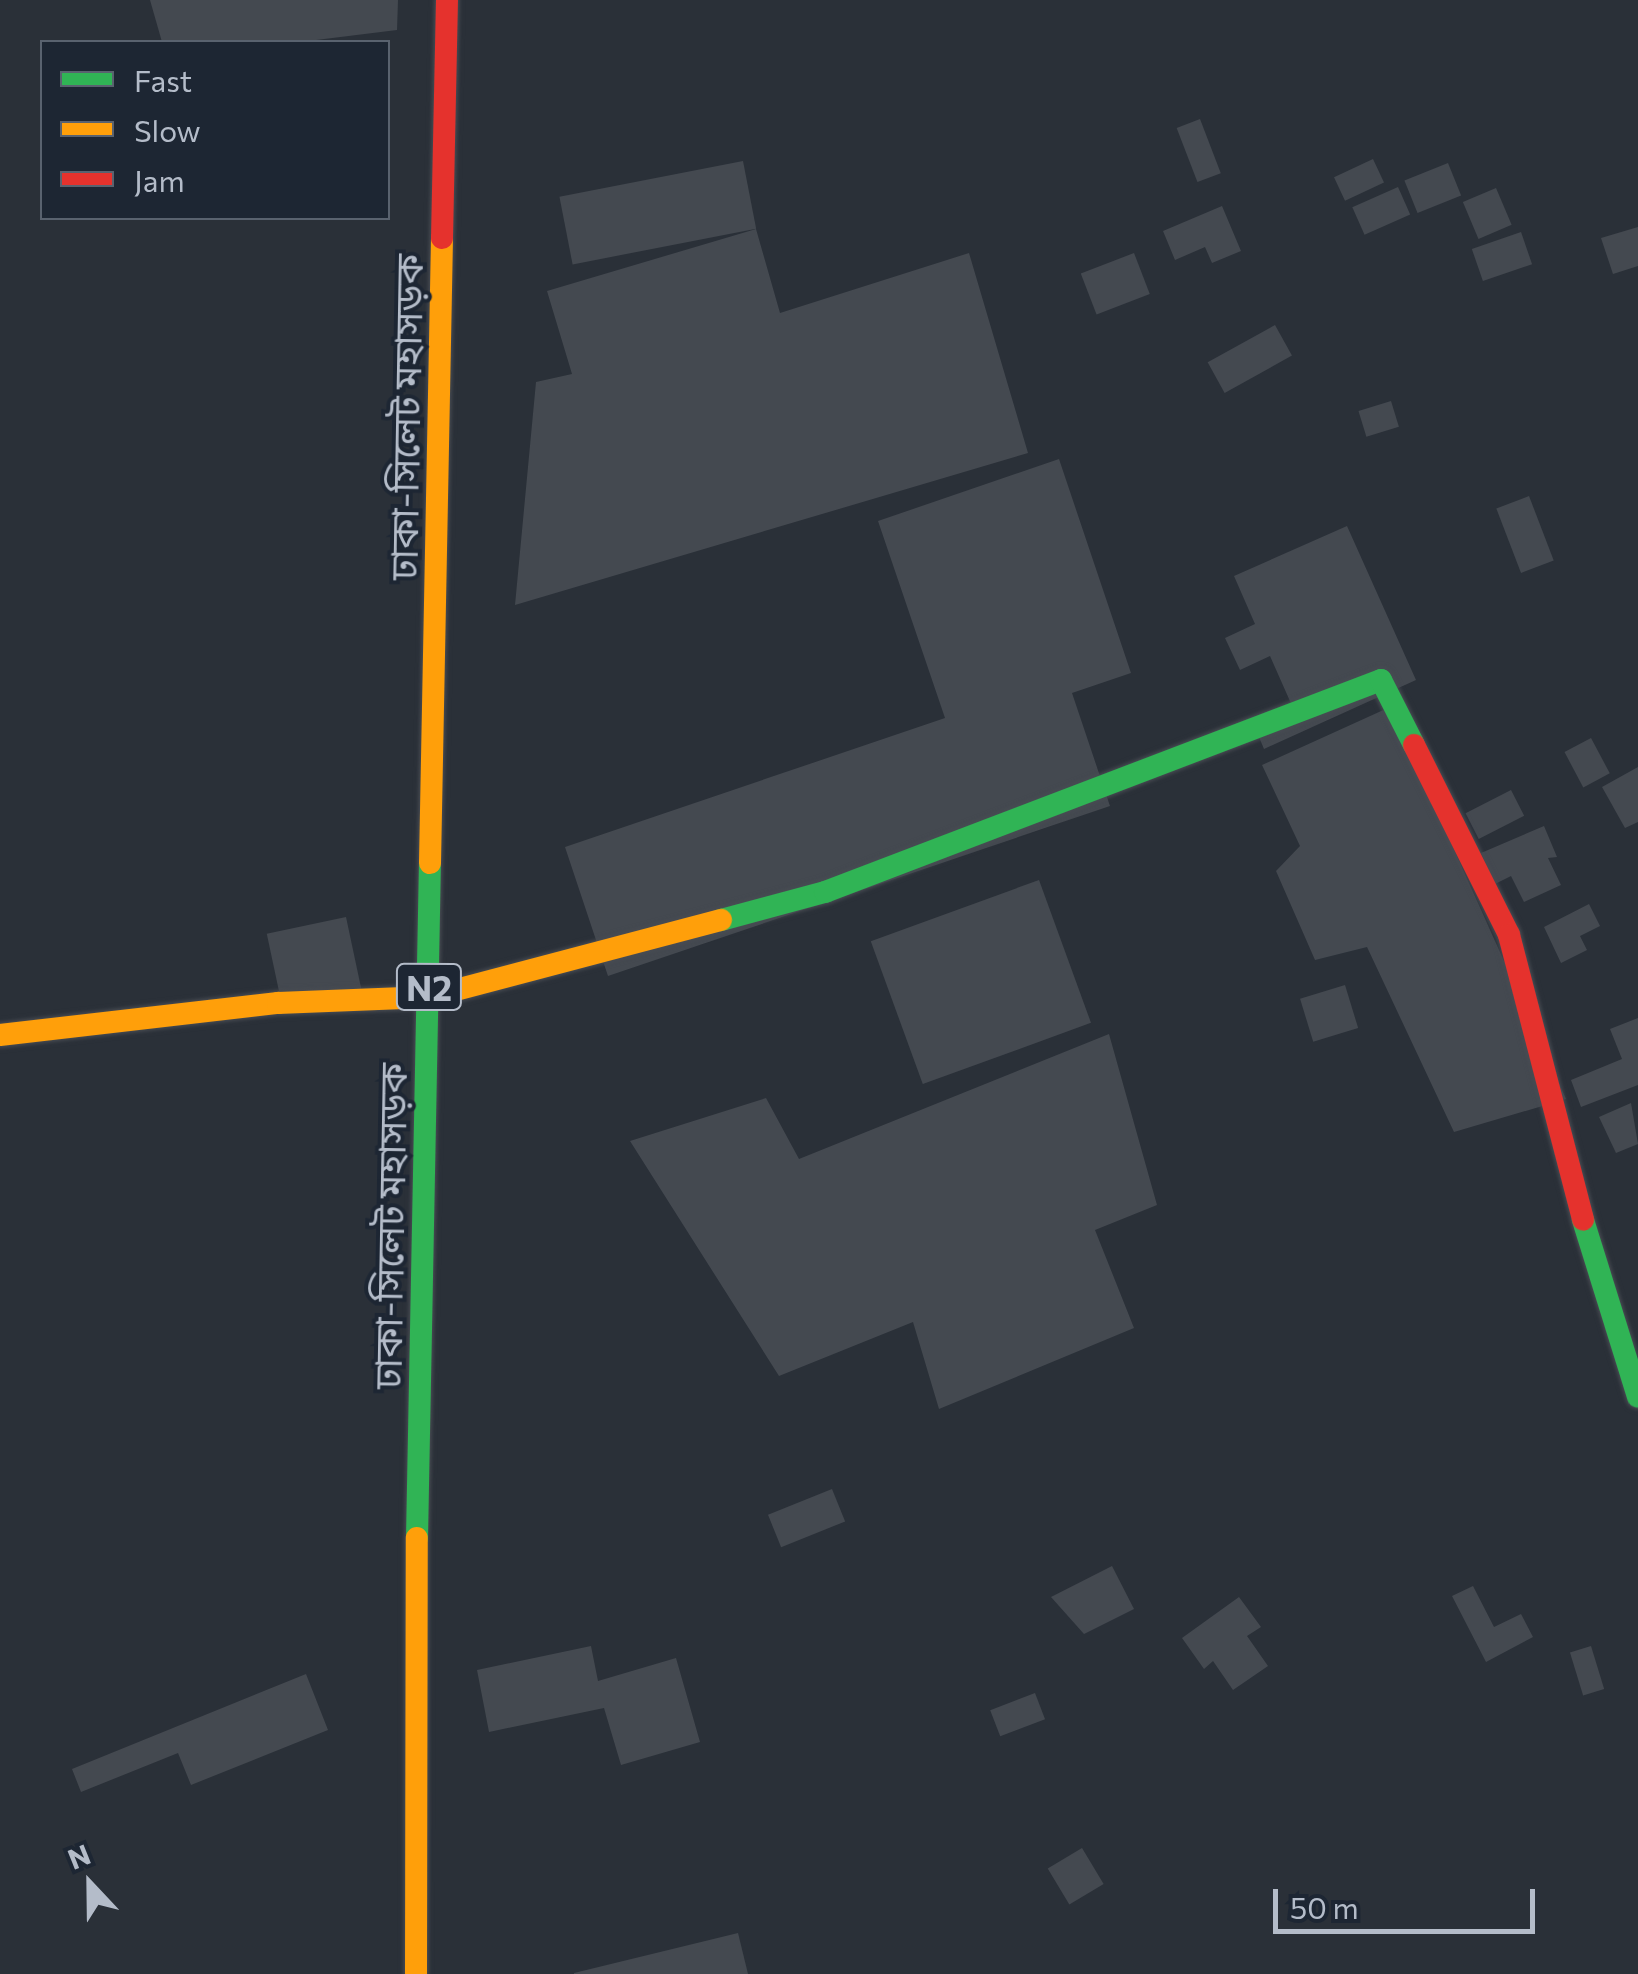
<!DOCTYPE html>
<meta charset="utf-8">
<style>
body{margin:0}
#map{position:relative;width:1638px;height:1974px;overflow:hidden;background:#2a3038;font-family:Commissioner,"Noto Sans Bengali",sans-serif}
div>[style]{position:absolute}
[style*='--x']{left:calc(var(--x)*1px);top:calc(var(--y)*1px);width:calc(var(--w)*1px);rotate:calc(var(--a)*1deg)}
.building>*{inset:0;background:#444950;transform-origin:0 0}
.roads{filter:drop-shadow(0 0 2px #484c53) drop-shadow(0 0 2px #484c53)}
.fast>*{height:22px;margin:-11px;padding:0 11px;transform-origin:11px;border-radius:11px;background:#30b455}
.slow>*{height:22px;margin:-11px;padding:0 11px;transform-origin:11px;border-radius:11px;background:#ff9f0a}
.jam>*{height:22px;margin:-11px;padding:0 11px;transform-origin:11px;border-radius:11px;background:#e5322d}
span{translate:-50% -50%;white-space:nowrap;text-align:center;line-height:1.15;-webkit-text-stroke:8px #1d2633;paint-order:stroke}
.shield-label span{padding:2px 8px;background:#1d2633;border:2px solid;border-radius:8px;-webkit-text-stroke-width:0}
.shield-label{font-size:35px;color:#b4bcc9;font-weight:700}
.street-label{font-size:38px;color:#b4bcc9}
.legend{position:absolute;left:40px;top:40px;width:350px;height:180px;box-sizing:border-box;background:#1d2633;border:2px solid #59626f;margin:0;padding:12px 18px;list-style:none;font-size:30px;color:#b4bcc9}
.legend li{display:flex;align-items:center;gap:20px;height:50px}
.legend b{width:50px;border:2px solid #59626f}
.north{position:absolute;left:40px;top:1834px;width:100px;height:100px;-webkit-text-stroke:8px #1d2633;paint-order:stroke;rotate:338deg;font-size:28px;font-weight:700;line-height:40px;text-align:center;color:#b4bcc9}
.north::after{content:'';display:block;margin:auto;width:35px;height:45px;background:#b4bcc9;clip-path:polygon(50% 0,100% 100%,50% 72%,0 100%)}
.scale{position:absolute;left:1273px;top:1889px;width:262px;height:45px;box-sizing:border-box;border:5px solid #b4bcc9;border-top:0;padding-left:12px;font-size:30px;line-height:35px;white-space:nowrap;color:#b4bcc9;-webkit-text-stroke:8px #1d2633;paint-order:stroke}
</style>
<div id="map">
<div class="building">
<div style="clip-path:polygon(150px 0,398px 0,397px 30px,300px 42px,162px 42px)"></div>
<div style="left:1200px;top:119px;width:58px;height:25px;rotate:69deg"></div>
<div style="left:1373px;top:159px;width:26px;height:43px;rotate:65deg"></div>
<div style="left:743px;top:161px;width:69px;height:187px;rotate:79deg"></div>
<div style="left:1448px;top:163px;width:35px;height:47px;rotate:68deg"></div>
<div style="left:1398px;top:187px;width:30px;height:50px;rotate:66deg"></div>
<div style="left:1496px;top:188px;width:40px;height:36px;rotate:67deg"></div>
<div style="clip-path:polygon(1222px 206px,1241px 251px,1212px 263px,1205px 247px,1175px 260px,1163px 231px)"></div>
<div style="clip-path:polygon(1638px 227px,1638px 266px,1613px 274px,1601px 238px)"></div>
<div style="clip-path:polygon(756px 229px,780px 313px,969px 253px,1028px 453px,515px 605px,536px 382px,572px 374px,547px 291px)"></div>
<div style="left:1521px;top:232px;width:34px;height:52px;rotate:71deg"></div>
<div style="left:1134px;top:253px;width:44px;height:57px;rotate:69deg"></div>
<div style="left:1275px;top:325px;width:35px;height:77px;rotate:61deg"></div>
<div style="left:1391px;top:401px;width:27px;height:34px;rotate:73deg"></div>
<div style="clip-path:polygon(1059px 459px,1131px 673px,1072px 693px,1110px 806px,608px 976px,565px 847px,945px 718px,878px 521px)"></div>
<div style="left:1529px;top:496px;width:69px;height:35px;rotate:69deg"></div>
<div style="clip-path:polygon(1347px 526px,1416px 680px,1264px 749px,1254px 725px,1293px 708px,1270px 656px,1240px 670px,1225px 638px,1255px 624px,1234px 576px)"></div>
<div style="clip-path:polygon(1390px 707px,1566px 1099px,1454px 1132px,1367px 947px,1315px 960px,1276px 871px,1300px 846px,1262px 765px)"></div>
<div style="left:1591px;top:738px;width:40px;height:30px;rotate:62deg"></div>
<div style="clip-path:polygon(1638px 767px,1638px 822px,1625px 828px,1602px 787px)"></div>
<div style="left:1511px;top:790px;width:29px;height:51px;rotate:63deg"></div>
<div style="clip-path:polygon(1544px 826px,1557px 857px,1548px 858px,1561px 885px,1524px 902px,1511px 876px,1495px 884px,1481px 853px)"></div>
<div style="left:1039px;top:880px;width:152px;height:179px;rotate:70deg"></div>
<div style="clip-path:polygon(1589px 904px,1600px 926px,1580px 936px,1587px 950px,1561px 963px,1544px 927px)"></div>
<div style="left:346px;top:917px;width:79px;height:81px;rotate:78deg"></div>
<div style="left:1345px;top:985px;width:45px;height:47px;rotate:73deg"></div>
<div style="clip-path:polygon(1638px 1018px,1638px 1085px,1581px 1107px,1571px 1080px,1622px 1059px,1610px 1029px)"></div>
<div style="clip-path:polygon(1109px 1034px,1157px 1205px,1095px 1230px,1134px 1328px,939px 1409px,913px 1322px,779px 1376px,630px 1141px,766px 1098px,799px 1159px)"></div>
<div style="clip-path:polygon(1631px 1103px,1638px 1144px,1616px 1153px,1599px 1117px)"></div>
<div style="left:832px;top:1489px;width:35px;height:69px;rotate:68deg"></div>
<div style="clip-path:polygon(1112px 1566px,1134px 1609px,1084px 1634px,1051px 1597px)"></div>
<div style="clip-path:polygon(1473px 1586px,1494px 1627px,1521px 1614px,1533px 1637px,1486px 1662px,1452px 1596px)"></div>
<div style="clip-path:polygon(1239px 1597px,1261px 1627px,1247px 1636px,1268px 1666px,1233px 1690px,1213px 1661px,1204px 1669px,1182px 1638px)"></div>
<div style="clip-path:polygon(591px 1646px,598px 1681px,676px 1658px,700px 1742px,621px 1765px,604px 1708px,489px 1732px,477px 1670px)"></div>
<div style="left:1591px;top:1646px;width:45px;height:22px;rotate:73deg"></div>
<div style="clip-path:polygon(306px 1674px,328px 1730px,191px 1785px,178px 1753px,81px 1792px,72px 1769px)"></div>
<div style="left:1035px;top:1693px;width:28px;height:48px;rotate:69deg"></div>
<div style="left:1082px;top:1848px;width:42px;height:40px;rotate:59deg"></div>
<div style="clip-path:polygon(738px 1933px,748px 1974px,574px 1974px,574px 1973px)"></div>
</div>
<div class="roads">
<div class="fast">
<div style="--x:721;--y:920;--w:108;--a:-15.1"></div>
<div style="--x:825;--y:892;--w:595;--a:-20.87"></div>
<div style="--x:1381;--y:680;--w:73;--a:63.1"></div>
<div style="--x:1583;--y:1220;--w:185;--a:72.7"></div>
<div style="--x:417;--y:1538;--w:675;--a:-88.9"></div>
</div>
<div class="slow">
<div style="--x:430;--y:863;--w:625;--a:-88.9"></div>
<div style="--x:0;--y:1035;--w:280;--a:-6.6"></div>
<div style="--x:278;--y:1003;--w:151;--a:-2.3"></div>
<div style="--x:429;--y:997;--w:302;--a:-14.8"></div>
<div style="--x:416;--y:1974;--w:436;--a:-89.9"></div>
</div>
<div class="jam">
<div style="--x:442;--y:238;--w:238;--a:-88.8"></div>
<div style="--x:1414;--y:745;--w:212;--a:63.4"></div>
<div style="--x:1509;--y:935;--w:294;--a:75.4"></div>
</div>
</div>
<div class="shield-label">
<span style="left:429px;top:987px">N2</span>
</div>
<div class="street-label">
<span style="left:405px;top:417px;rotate:-89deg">ঢাকা-সিলেট মহাসড়ক</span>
<span style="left:389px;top:1226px;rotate:-89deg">ঢাকা-সিলেট মহাসড়ক</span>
</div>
<ul class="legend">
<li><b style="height:12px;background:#30b455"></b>Fast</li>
<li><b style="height:12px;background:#ff9f0a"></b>Slow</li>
<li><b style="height:12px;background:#e5322d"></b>Jam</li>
</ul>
<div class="north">N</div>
<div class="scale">50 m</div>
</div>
